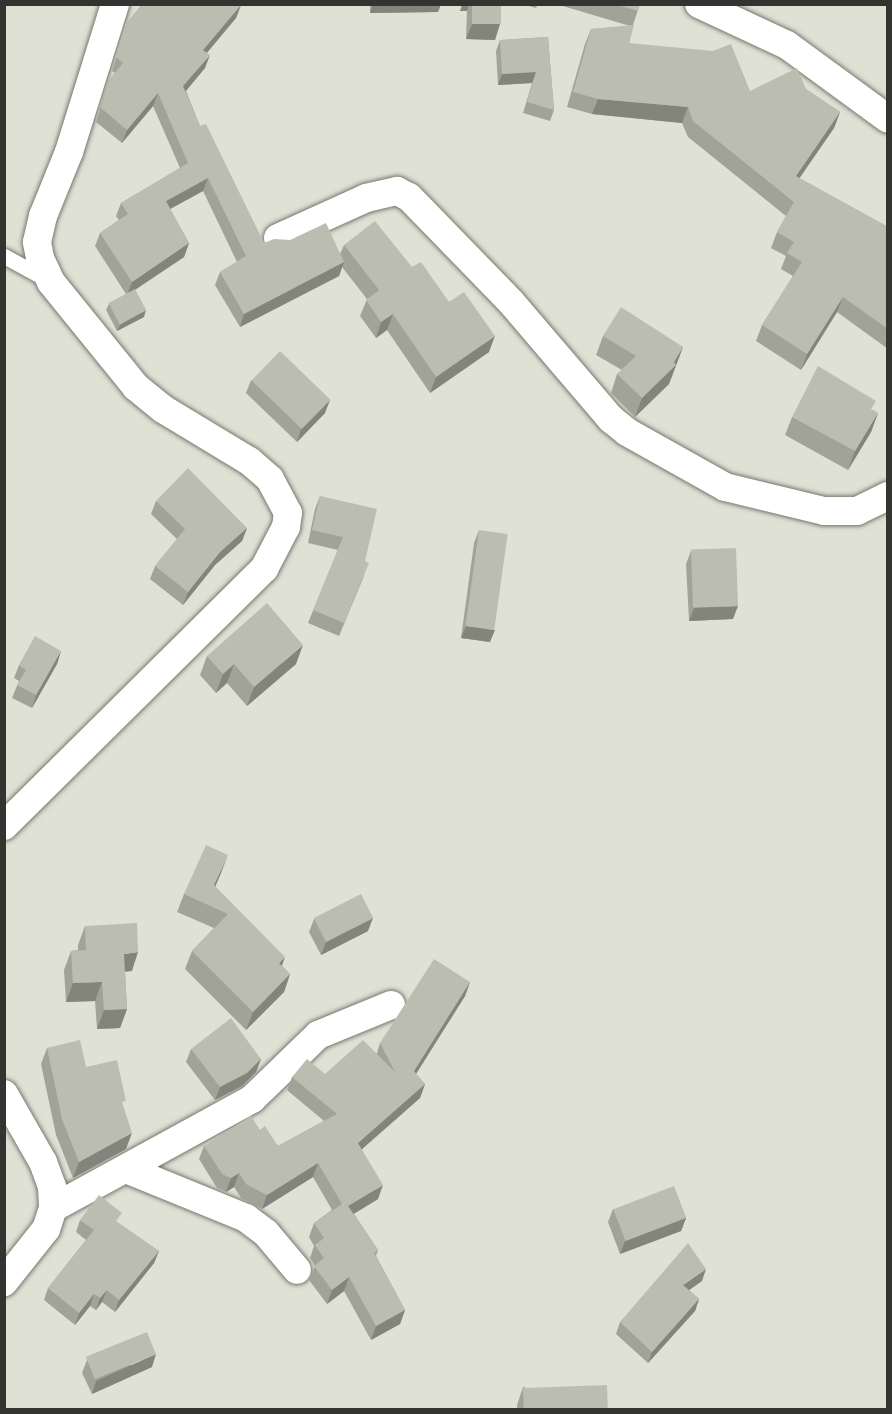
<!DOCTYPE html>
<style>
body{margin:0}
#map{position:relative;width:892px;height:1414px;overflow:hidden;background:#e0e1d5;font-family:"Space Grotesk",sans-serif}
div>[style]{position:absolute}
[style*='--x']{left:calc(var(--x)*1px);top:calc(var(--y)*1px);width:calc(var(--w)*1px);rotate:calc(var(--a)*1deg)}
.roads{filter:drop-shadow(0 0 2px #77786d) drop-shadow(0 0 2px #77786d)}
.service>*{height:15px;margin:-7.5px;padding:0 7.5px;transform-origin:7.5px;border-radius:7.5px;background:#fff}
.minor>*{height:28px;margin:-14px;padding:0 14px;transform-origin:14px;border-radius:14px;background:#fff}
.wall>*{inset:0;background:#a2a398}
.shaded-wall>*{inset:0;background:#84847c}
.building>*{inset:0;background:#bcbdb1;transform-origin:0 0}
span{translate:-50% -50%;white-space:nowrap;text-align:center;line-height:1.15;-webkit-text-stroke:6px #edefe2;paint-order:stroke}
.frame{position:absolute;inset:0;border:6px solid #33342f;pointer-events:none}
</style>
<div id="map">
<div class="roads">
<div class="service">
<div style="--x:4;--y:256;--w:48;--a:28.7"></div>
</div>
<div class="minor">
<div style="--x:699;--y:4;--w:97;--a:25"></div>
<div style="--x:787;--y:45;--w:125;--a:36.2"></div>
<div style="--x:278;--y:238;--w:97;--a:-24.4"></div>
<div style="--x:366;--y:198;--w:32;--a:-13"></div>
<div style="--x:397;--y:191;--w:13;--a:27"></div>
<div style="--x:409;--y:197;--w:146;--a:45.8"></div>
<div style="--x:511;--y:302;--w:154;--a:49.5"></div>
<div style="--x:611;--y:419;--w:21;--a:39"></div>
<div style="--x:627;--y:432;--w:112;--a:29.3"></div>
<div style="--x:725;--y:487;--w:102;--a:13.6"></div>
<div style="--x:824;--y:511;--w:33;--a:0"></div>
<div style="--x:857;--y:511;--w:34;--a:-26"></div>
<div style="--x:4;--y:826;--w:366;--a:-44.7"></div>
<div style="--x:264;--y:569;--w:47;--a:-62.4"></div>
<div style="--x:286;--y:527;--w:14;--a:-82"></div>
<div style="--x:288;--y:513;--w:38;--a:-118"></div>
<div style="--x:270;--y:479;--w:28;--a:-139"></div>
<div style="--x:249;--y:461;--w:100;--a:-148.8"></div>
<div style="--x:163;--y:409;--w:35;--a:-141"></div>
<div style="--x:136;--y:387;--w:135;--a:-129"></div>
<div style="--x:51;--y:282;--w:26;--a:-115"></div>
<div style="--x:40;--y:258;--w:16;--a:-101"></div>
<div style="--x:37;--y:242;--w:27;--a:-77"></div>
<div style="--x:43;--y:216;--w:69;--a:-67.9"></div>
<div style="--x:69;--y:152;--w:155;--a:-72.7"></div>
<div style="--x:4;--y:1094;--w:78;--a:60.2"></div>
<div style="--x:43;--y:1162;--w:27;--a:70"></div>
<div style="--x:52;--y:1187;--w:21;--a:87"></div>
<div style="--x:53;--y:1208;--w:22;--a:108"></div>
<div style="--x:46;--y:1229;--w:68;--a:128.4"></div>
<div style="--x:126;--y:1169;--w:130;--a:22.2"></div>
<div style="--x:246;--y:1218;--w:25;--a:37"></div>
<div style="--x:266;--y:1233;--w:48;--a:50"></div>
<div style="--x:53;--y:1208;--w:227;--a:-28.7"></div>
<div style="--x:252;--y:1099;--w:92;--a:-44.1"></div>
<div style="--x:318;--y:1035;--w:79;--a:-22.3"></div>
</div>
</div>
<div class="wall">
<div style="clip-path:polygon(370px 4px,441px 4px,438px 12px,370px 13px)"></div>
<div style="clip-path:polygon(462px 4px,501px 4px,495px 40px,466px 39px,467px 11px,460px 11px)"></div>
<div style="clip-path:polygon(522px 4px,538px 4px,536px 8px)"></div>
<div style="clip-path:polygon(556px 4px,640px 4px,633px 25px,629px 43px,750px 91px,806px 89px,840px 112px,834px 128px,799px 178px,888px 227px,888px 349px,837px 312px,801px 370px,756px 341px,762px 325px,793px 276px,781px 269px,786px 256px,771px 248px,777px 232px,786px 216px,688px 137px,682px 123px,592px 114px,567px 107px,585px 44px,591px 29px,630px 26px)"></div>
<div style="clip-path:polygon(241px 5px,236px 18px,207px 53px,205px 68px,186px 91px,200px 126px,264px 243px,340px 254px,344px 245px,412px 267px,449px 302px,489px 352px,430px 393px,387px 330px,376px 338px,360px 316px,367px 299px,342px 267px,339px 276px,240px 327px,215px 285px,220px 272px,237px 262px,203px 191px,170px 209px,189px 243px,184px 257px,135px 290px,144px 317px,117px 331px,106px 310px,109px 304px,126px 294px,95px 246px,100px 233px,119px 220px,116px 216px,121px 203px,180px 168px,153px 106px,122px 143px,96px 122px,109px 80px,115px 73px,112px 71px,128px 21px)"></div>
<div style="clip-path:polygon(548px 37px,554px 110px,550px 121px,523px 113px,532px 83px,498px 85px,496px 51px,500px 40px)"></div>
<div style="clip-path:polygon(603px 336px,683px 347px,669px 384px,635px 417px,611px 393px,617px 374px,622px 370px,596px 355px)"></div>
<div style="clip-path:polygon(251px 380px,325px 413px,297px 442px,246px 393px)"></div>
<div style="clip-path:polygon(873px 410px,878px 413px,871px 432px,848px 470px,785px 435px,792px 417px)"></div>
<div style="clip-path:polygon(320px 496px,365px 561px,364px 576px,339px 636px,308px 623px,338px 550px,308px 543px,315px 509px)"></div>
<div style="clip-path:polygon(156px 501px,247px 528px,242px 541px,215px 565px,183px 605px,150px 579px,155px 566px,177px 539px,151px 514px)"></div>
<div style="clip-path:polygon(479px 530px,490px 642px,461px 638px,474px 543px)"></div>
<div style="clip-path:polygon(691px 551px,733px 619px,689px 621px,686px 564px)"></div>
<div style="clip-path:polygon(61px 651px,57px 664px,32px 708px,12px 698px,19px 681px,14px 678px,19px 665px)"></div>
<div style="clip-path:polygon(207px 656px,296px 664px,247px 706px,227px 683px,216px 693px,200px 675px)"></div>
<div style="clip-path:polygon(221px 873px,215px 887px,282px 966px,290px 974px,284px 992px,246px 1030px,185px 969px,192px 951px,214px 928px,177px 912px,184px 894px)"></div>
<div style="clip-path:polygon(314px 919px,368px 931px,321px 955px,309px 932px)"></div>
<div style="clip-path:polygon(85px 926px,132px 971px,125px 972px,127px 1009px,120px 1028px,97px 1029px,95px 1001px,66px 1002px,64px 970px,71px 951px,78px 950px,78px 945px)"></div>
<div style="clip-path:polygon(470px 982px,465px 996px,416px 1074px,425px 1084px,420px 1098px,362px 1149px,378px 1199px,354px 1214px,378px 1250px,376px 1256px,405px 1310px,400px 1324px,371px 1340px,344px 1291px,327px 1304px,309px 1280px,315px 1266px,310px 1258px,314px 1246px,309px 1237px,314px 1223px,332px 1210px,313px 1177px,262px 1209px,241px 1198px,234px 1187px,226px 1192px,217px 1188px,199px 1159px,204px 1146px,260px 1130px,278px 1146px,324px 1121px,287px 1090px,292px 1077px,325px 1074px,377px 1053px,380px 1043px)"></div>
<div style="clip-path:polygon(47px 1048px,86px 1067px,123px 1107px,126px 1149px,73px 1178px,56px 1135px,41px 1064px)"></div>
<div style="clip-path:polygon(191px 1049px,261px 1059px,256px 1072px,242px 1086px,215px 1100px,186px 1062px)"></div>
<div style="clip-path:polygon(613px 1209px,686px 1218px,681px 1231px,620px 1254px,608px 1222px)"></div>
<div style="clip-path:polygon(80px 1220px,118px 1223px,159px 1251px,154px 1263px,115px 1312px,102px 1302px,96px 1310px,90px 1306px,75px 1325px,44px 1300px,48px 1288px,86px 1240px,76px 1232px)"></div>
<div style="clip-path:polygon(702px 1281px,689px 1290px,699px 1299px,695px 1311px,648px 1363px,616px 1334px,620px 1322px)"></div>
<div style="clip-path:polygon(87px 1360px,152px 1367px,92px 1394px,82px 1373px)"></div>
<div style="clip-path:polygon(523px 1387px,608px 1410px,517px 1410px,517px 1405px)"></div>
</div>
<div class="shaded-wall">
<div style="clip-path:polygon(373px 4px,441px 4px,438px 12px,370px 13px)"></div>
<div style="clip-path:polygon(463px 4px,469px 4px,467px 11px,460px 11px)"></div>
<div style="clip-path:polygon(241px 5px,236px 18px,198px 63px,203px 50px)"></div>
<div style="clip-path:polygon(472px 24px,500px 24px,495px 40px,466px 39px)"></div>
<div style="clip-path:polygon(210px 55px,205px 68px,179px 99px,183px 86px)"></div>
<div style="clip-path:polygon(536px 72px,532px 83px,498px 85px,502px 74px)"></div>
<div style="clip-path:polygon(158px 93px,153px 106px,122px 143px,127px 130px)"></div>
<div style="clip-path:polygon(598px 99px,688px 107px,682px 123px,592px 114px)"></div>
<div style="clip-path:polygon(840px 112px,834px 128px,790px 192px,796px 176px)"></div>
<div style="clip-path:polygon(208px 178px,203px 191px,161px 214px,166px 201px)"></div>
<div style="clip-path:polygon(189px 243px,184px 257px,127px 295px,132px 282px)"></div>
<div style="clip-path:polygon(344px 262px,339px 276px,240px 327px,244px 314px)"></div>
<div style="clip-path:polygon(843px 297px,837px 312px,801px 370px,807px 354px)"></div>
<div style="clip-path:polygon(146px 310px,144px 317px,117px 331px,120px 325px)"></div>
<div style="clip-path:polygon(393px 314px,387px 330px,376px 338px,381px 322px)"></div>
<div style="clip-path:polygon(495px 336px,489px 352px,430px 393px,436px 377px)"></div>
<div style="clip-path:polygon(683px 347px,669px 384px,635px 417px,642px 398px,674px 362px)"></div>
<div style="clip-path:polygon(330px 400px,325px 413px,297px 442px,301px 429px)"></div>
<div style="clip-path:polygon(878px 413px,871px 432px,848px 470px,855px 451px)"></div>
<div style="clip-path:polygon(247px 528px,242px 541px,215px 565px,183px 605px,188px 592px,220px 552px)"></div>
<div style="clip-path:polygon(738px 606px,733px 619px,689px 621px,694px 608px)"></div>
<div style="clip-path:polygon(466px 626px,495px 630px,490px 642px,461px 638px)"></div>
<div style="clip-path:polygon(303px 645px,296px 664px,247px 706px,254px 687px)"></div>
<div style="clip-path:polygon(61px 651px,57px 664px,32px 708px,36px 695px)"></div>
<div style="clip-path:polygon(234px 664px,227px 683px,216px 693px,223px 674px)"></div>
<div style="clip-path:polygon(228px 855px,221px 873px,208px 903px,214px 885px)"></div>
<div style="clip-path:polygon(373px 918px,368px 931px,321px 955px,326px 942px)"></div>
<div style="clip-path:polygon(138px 952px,132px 971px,117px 972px,124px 954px)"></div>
<div style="clip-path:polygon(285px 957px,279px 974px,279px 963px)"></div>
<div style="clip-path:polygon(290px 974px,284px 992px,246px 1030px,253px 1012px)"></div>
<div style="clip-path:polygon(102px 982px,95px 1001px,66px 1002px,73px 983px)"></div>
<div style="clip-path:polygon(470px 982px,465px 996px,409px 1085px,414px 1071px)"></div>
<div style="clip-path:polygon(127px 1009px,120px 1028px,97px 1029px,104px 1010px)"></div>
<div style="clip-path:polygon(261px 1059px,256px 1072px,242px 1086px,215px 1100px,220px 1087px)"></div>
<div style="clip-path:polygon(425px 1084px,420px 1098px,353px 1157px,358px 1143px)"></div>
<div style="clip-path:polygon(132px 1133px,126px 1149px,73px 1178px,79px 1162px)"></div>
<div style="clip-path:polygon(318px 1163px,313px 1177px,262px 1209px,267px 1195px)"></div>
<div style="clip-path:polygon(239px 1173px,234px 1187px,226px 1192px,231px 1178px)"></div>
<div style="clip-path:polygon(383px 1185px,378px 1199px,343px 1220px,348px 1206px)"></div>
<div style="clip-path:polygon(686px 1218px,681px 1231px,620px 1254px,625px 1241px)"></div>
<div style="clip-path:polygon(159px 1251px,154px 1263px,115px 1312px,119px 1300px)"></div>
<div style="clip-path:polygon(706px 1269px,702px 1281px,679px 1297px,683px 1285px)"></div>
<div style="clip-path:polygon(349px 1277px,344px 1291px,327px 1304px,332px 1290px)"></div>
<div style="clip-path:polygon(107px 1290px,102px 1302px,96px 1310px,100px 1298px)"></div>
<div style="clip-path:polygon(94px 1294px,90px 1306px,75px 1325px,79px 1313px)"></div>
<div style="clip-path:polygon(699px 1299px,695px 1311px,648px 1363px,652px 1352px)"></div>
<div style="clip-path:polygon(405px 1310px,400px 1324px,371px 1340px,376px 1326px)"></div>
<div style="clip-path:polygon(156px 1354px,152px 1367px,92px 1394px,96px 1381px)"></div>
</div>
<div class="building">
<div style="clip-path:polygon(142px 4px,241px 5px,203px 50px,210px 55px,183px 86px,200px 126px,206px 124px,264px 243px,274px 239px,290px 240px,326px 223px,344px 262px,244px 314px,220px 272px,246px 256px,208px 178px,166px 201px,189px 243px,132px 282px,100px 233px,128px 214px,121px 203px,188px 163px,158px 93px,127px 130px,101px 108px,109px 80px,123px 63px,116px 57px,128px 21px)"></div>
<div style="left:472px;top:4px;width:29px;height:20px"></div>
<div style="clip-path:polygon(614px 4px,640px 4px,638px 11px)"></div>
<div style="clip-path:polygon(634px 25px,629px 43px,713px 51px,731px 44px,750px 91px,797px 68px,806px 89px,840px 112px,796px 176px,888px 227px,888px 329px,843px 297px,807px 354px,762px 325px,802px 262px,787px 253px,794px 242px,777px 232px,794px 202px,693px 121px,688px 107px,598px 99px,573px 92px,591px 29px)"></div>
<div style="clip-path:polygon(548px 37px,554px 110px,527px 102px,536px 72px,502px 74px,500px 40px)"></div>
<div style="clip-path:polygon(375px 221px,412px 267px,421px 262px,449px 302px,464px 292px,495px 336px,436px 377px,393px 314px,381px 322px,366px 300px,379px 290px,344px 245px)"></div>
<div style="left:135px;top:289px;width:24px;height:30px;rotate:62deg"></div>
<div style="clip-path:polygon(621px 307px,683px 347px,674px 362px,676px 365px,642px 398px,617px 374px,636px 356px,603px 336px)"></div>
<div style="left:280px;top:351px;width:70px;height:41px;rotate:44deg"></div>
<div style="clip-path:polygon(818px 366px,876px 401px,871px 409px,878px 413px,855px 451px,792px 417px)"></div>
<div style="clip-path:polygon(188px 468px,247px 528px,220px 552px,188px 592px,155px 566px,185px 529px,156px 501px)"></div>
<div style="clip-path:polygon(320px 496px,377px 509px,365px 561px,369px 563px,344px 623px,313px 610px,343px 537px,312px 530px)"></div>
<div style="left:479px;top:530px;width:29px;height:97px;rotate:8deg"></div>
<div style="left:736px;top:548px;width:58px;height:45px;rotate:88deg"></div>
<div style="clip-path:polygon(267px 603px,303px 645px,254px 687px,234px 664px,223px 674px,207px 656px)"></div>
<div style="clip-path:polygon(35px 636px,61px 651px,36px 695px,17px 685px,26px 670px,19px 665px)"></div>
<div style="clip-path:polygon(206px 845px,228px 855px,214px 885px,285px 957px,279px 963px,290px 974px,253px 1012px,192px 951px,228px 914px,184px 894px)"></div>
<div style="left:361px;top:894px;width:27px;height:53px;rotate:63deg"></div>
<div style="clip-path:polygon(137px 923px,138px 952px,124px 954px,127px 1009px,104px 1010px,102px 982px,73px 983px,71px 951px,86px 950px,85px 926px)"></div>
<div style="clip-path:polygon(434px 959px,470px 982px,414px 1071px,425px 1084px,358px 1143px,383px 1185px,348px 1206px,378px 1250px,374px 1253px,405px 1310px,376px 1326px,349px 1277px,332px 1290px,314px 1266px,324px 1258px,315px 1245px,324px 1238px,314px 1223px,342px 1204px,318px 1163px,267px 1195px,246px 1184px,239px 1173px,231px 1178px,222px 1174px,204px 1146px,251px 1116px,260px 1130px,265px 1126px,278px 1146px,337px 1114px,292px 1077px,307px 1059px,325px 1074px,363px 1040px,395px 1072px,380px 1043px)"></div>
<div style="clip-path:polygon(231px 1018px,261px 1059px,247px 1073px,220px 1087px,191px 1049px)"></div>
<div style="clip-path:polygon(80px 1040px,86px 1067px,117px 1060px,126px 1101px,122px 1102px,132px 1133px,79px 1162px,62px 1119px,47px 1048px)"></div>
<div style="left:674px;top:1186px;width:34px;height:65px;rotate:69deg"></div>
<div style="clip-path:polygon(99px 1195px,122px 1213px,116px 1221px,159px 1251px,119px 1300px,107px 1290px,100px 1298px,94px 1294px,79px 1313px,48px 1288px,94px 1230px,80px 1220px)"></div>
<div style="clip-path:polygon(688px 1243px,706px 1269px,683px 1285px,699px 1299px,652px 1352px,620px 1322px)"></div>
<div style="left:147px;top:1332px;width:24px;height:66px;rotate:68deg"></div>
<div style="left:607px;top:1385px;width:25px;height:84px;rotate:88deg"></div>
</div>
<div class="frame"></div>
</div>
